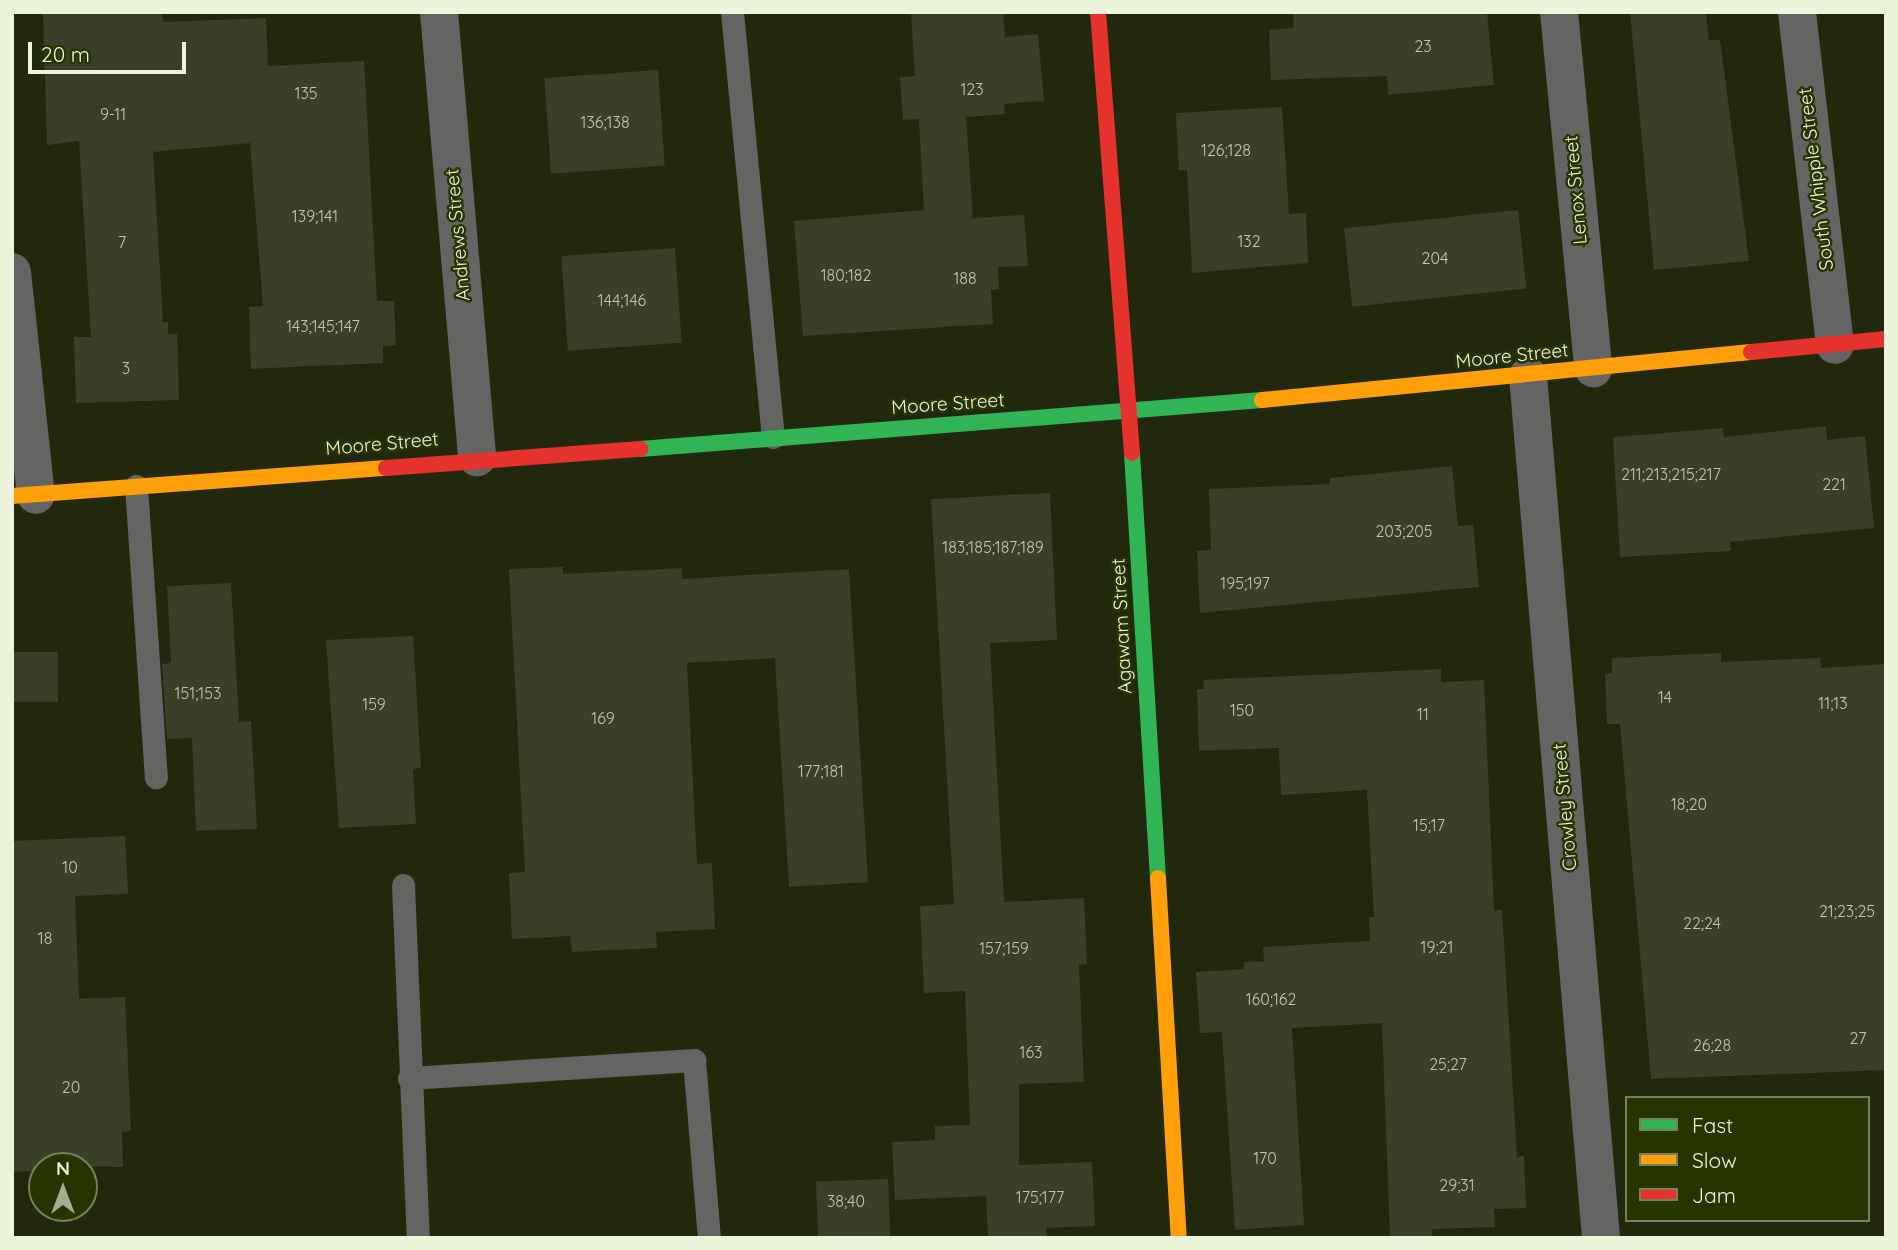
<!DOCTYPE html>
<style>
body{margin:0}
#map{position:relative;width:1898px;height:1250px;overflow:hidden;background:#22280c;font-family:Quicksand,sans-serif}
div>[style]{position:absolute}
[style*='--x']{left:calc(var(--x)*1px);top:calc(var(--y)*1px);width:calc(var(--w)*1px);rotate:calc(var(--a)*1deg)}
.building>*{inset:0;background:#3a4027;transform-origin:0 0}
.lane>*{height:23px;margin:-11.5px;padding:0 11.5px;transform-origin:11.5px;border-radius:11.5px;background:#646462}
.street>*{height:38px;margin:-19px;padding:0 19px;transform-origin:19px;border-radius:19px;background:#646462}
.fast>*{height:16px;margin:-8px;padding:0 8px;transform-origin:8px;border-radius:8px;background:#30b455}
.slow>*{height:16px;margin:-8px;padding:0 8px;transform-origin:8px;border-radius:8px;background:#ff9f0a}
.jam>*{height:16px;margin:-8px;padding:0 8px;transform-origin:8px;border-radius:8px;background:#e5322d}
span{translate:-50% -50%;white-space:nowrap;text-align:center;line-height:1.15;-webkit-text-stroke:5px #283400;paint-order:stroke}
.number-label{font-size:16px;color:#c0c8ac}
.number-label span{-webkit-text-stroke-width:0}
.street-label{font-size:19px;color:#ecf5d9}
.frame{position:absolute;inset:0;border:14px solid #ecf5d9;pointer-events:none}
.legend{position:absolute;left:1625px;top:1096px;width:245px;height:126px;box-sizing:border-box;background:#283400;border:2px solid #768157;margin:0;padding:9px 12px;list-style:none;font-size:21px;color:#ecf5d9}
.legend li{display:flex;align-items:center;gap:14px;height:35px}
.legend b{width:35px;border:2px solid #768157}
.north{position:absolute;left:28px;top:1152px;width:70px;height:70px;box-sizing:border-box;background:#283400;border:2px solid #768157;border-radius:50%;rotate:0deg;font-size:19px;font-weight:700;line-height:28px;text-align:center;color:#ecf5d9}
.north::after{content:'';display:block;margin:auto;width:24px;height:32px;background:#a5ad91;clip-path:polygon(50% 0,100% 100%,50% 72%,0 100%)}
.scale{position:absolute;left:28px;top:42px;width:158px;height:32px;box-sizing:border-box;border:4px solid #ecf5d9;border-top:0;padding-left:9px;font-size:21px;line-height:24px;white-space:nowrap;color:#ecf5d9;-webkit-text-stroke:5px #283400;paint-order:stroke}
</style>
<div id="map">
<div class="building">
<div style="clip-path:polygon(43px 12px,162px 12px,163px 22px,266px 18px,268px 66px,364px 61px,377px 301px,394px 301px,396px 345px,383px 346px,383px 363px,251px 369px,249px 307px,263px 306px,250px 143px,153px 152px,163px 322px,168px 322px,168px 334px,177px 334px,179px 400px,76px 403px,74px 337px,91px 337px,79px 141px,47px 145px)"></div>
<div style="clip-path:polygon(911px 12px,1003px 12px,1005px 37px,1038px 34px,1044px 101px,1004px 104px,1005px 114px,966px 117px,973px 218px,1024px 215px,1028px 266px,998px 267px,999px 289px,991px 290px,993px 324px,803px 336px,794px 221px,924px 210px,919px 119px,903px 120px,900px 77px,915px 76px)"></div>
<div style="clip-path:polygon(1293px 12px,1487px 12px,1494px 85px,1388px 95px,1387px 76px,1271px 80px,1269px 30px,1294px 28px)"></div>
<div style="clip-path:polygon(1630px 12px,1706px 12px,1709px 40px,1720px 40px,1749px 261px,1654px 270px)"></div>
<div style="left:658px;top:70px;width:96px;height:114px;rotate:86deg"></div>
<div style="clip-path:polygon(1282px 107px,1289px 214px,1306px 213px,1308px 263px,1192px 273px,1187px 170px,1179px 170px,1176px 113px)"></div>
<div style="left:1518px;top:210px;width:79px;height:175px;rotate:84deg"></div>
<div style="left:675px;top:248px;width:95px;height:114px;rotate:86deg"></div>
<div style="clip-path:polygon(1826px 426px,1827px 440px,1865px 436px,1874px 528px,1730px 542px,1731px 551px,1620px 557px,1613px 437px,1723px 428px,1724px 437px)"></div>
<div style="clip-path:polygon(1452px 466px,1458px 526px,1473px 525px,1479px 587px,1200px 613px,1197px 551px,1211px 550px,1209px 489px,1330px 484px,1330px 478px)"></div>
<div style="clip-path:polygon(1050px 493px,1057px 640px,990px 643px,1004px 902px,1084px 898px,1087px 964px,1079px 965px,1084px 1082px,1019px 1084px,1019px 1165px,1092px 1162px,1095px 1226px,1046px 1228px,1047px 1238px,988px 1238px,986px 1196px,895px 1200px,892px 1142px,935px 1140px,935px 1126px,970px 1125px,965px 991px,924px 993px,920px 906px,954px 904px,931px 499px)"></div>
<div style="clip-path:polygon(563px 567px,563px 574px,682px 568px,682px 579px,849px 569px,868px 882px,789px 887px,775px 658px,687px 663px,697px 864px,712px 863px,715px 929px,656px 932px,657px 948px,572px 952px,570px 936px,512px 939px,509px 873px,525px 872px,509px 569px)"></div>
<div style="clip-path:polygon(231px 583px,239px 722px,251px 721px,257px 829px,196px 831px,192px 738px,167px 739px,162px 664px,171px 663px,167px 586px)"></div>
<div style="clip-path:polygon(413px 636px,421px 768px,413px 769px,416px 824px,339px 828px,326px 640px)"></div>
<div style="left:12px;top:652px;width:46px;height:50px"></div>
<div style="clip-path:polygon(1721px 653px,1721px 662px,1820px 658px,1821px 668px,1886px 664px,1886px 1070px,1651px 1079px,1620px 724px,1607px 724px,1605px 674px,1612px 673px,1612px 658px)"></div>
<div style="clip-path:polygon(1441px 669px,1441px 682px,1484px 680px,1494px 911px,1502px 910px,1517px 1157px,1524px 1156px,1526px 1208px,1494px 1209px,1495px 1227px,1432px 1229px,1432px 1238px,1390px 1238px,1382px 1023px,1292px 1028px,1304px 1225px,1235px 1230px,1222px 1032px,1200px 1033px,1196px 972px,1244px 969px,1244px 962px,1264px 961px,1263px 947px,1370px 941px,1369px 917px,1374px 917px,1367px 790px,1281px 795px,1279px 748px,1199px 751px,1197px 689px,1204px 689px,1203px 680px)"></div>
<div style="clip-path:polygon(125px 836px,128px 894px,75px 896px,79px 999px,125px 997px,131px 1131px,122px 1132px,123px 1167px,42px 1166px,42px 1171px,12px 1172px,12px 841px)"></div>
<div style="left:888px;top:1179px;width:59px;height:72px;rotate:88deg"></div>
</div>
<div class="lane">
<div style="--x:732;--y:12;--w:427;--a:84.5"></div>
<div style="--x:136;--y:486;--w:292;--a:86.1"></div>
<div style="--x:403;--y:885;--w:353;--a:87.6"></div>
<div style="--x:409;--y:1078;--w:286;--a:-3.6"></div>
<div style="--x:694;--y:1060;--w:179;--a:85.2"></div>
</div>
<div class="street">
<div style="--x:439;--y:12;--w:447;--a:85.1"></div>
<div style="--x:1559;--y:12;--w:358;--a:84.5"></div>
<div style="--x:1797;--y:12;--w:335;--a:83.5"></div>
<div style="--x:12;--y:272;--w:224;--a:83.9"></div>
<div style="--x:1528;--y:376;--w:865;--a:85.16"></div>
</div>
<div class="fast">
<div style="--x:640;--y:449;--w:624;--a:-4.5"></div>
<div style="--x:1132;--y:453;--w:426;--a:86.5"></div>
</div>
<div class="slow">
<div style="--x:1262;--y:400;--w:491;--a:-5.6"></div>
<div style="--x:12;--y:496;--w:375;--a:-4.3"></div>
<div style="--x:1158;--y:878;--w:361;--a:86.7"></div>
</div>
<div class="jam">
<div style="--x:1098;--y:12;--w:442;--a:85.6"></div>
<div style="--x:1751;--y:352;--w:136;--a:-5.5"></div>
<div style="--x:386;--y:468;--w:255;--a:-4.3"></div>
</div>
<div class="number-label">
<span style="left:1423px;top:46px">23</span>
<span style="left:972px;top:89px">123</span>
<span style="left:306px;top:93px">135</span>
<span style="left:113px;top:114px">9-11</span>
<span style="left:605px;top:122px">136;138</span>
<span style="left:1226px;top:150px">126;128</span>
<span style="left:315px;top:216px">139;141</span>
<span style="left:1249px;top:241px">132</span>
<span style="left:122px;top:242px">7</span>
<span style="left:1435px;top:258px">204</span>
<span style="left:846px;top:275px">180;182</span>
<span style="left:965px;top:278px">188</span>
<span style="left:622px;top:300px">144;146</span>
<span style="left:323px;top:326px">143;145;147</span>
<span style="left:126px;top:368px">3</span>
<span style="left:1671px;top:474px">211;213;215;217</span>
<span style="left:1834px;top:484px">221</span>
<span style="left:1404px;top:531px">203;205</span>
<span style="left:993px;top:547px">183;185;187;189</span>
<span style="left:1245px;top:583px">195;197</span>
<span style="left:198px;top:693px">151;153</span>
<span style="left:1665px;top:697px">14</span>
<span style="left:1833px;top:703px">11;13</span>
<span style="left:374px;top:704px">159</span>
<span style="left:1242px;top:710px">150</span>
<span style="left:1423px;top:714px">11</span>
<span style="left:603px;top:718px">169</span>
<span style="left:821px;top:771px">177;181</span>
<span style="left:1689px;top:804px">18;20</span>
<span style="left:1429px;top:825px">15;17</span>
<span style="left:70px;top:867px">10</span>
<span style="left:1847px;top:911px">21;23;25</span>
<span style="left:1702px;top:923px">22;24</span>
<span style="left:45px;top:938px">18</span>
<span style="left:1437px;top:947px">19;21</span>
<span style="left:1004px;top:948px">157;159</span>
<span style="left:1271px;top:999px">160;162</span>
<span style="left:1858px;top:1038px">27</span>
<span style="left:1712px;top:1045px">26;28</span>
<span style="left:1031px;top:1052px">163</span>
<span style="left:1448px;top:1064px">25;27</span>
<span style="left:71px;top:1087px">20</span>
<span style="left:1265px;top:1158px">170</span>
<span style="left:1457px;top:1185px">29;31</span>
<span style="left:1040px;top:1197px">175;177</span>
<span style="left:846px;top:1201px">38;40</span>
</div>
<div class="street-label">
<span style="left:1816px;top:179px;rotate:-97deg">South Whipple Street</span>
<span style="left:1576px;top:190px;rotate:-95deg">Lenox Street</span>
<span style="left:458px;top:235px;rotate:-95deg">Andrews Street</span>
<span style="left:1512px;top:356px;rotate:-6deg">Moore Street</span>
<span style="left:948px;top:404px;rotate:-4deg">Moore Street</span>
<span style="left:382px;top:444px;rotate:-5deg">Moore Street</span>
<span style="left:1122px;top:626px;rotate:-93deg">Agawam Street</span>
<span style="left:1565px;top:807px;rotate:-95deg">Crowley Street</span>
</div>
<div class="frame"></div>
<ul class="legend">
<li><b style="height:9px;background:#30b455"></b>Fast</li>
<li><b style="height:9px;background:#ff9f0a"></b>Slow</li>
<li><b style="height:9px;background:#e5322d"></b>Jam</li>
</ul>
<div class="north">N</div>
<div class="scale">20 m</div>
</div>
